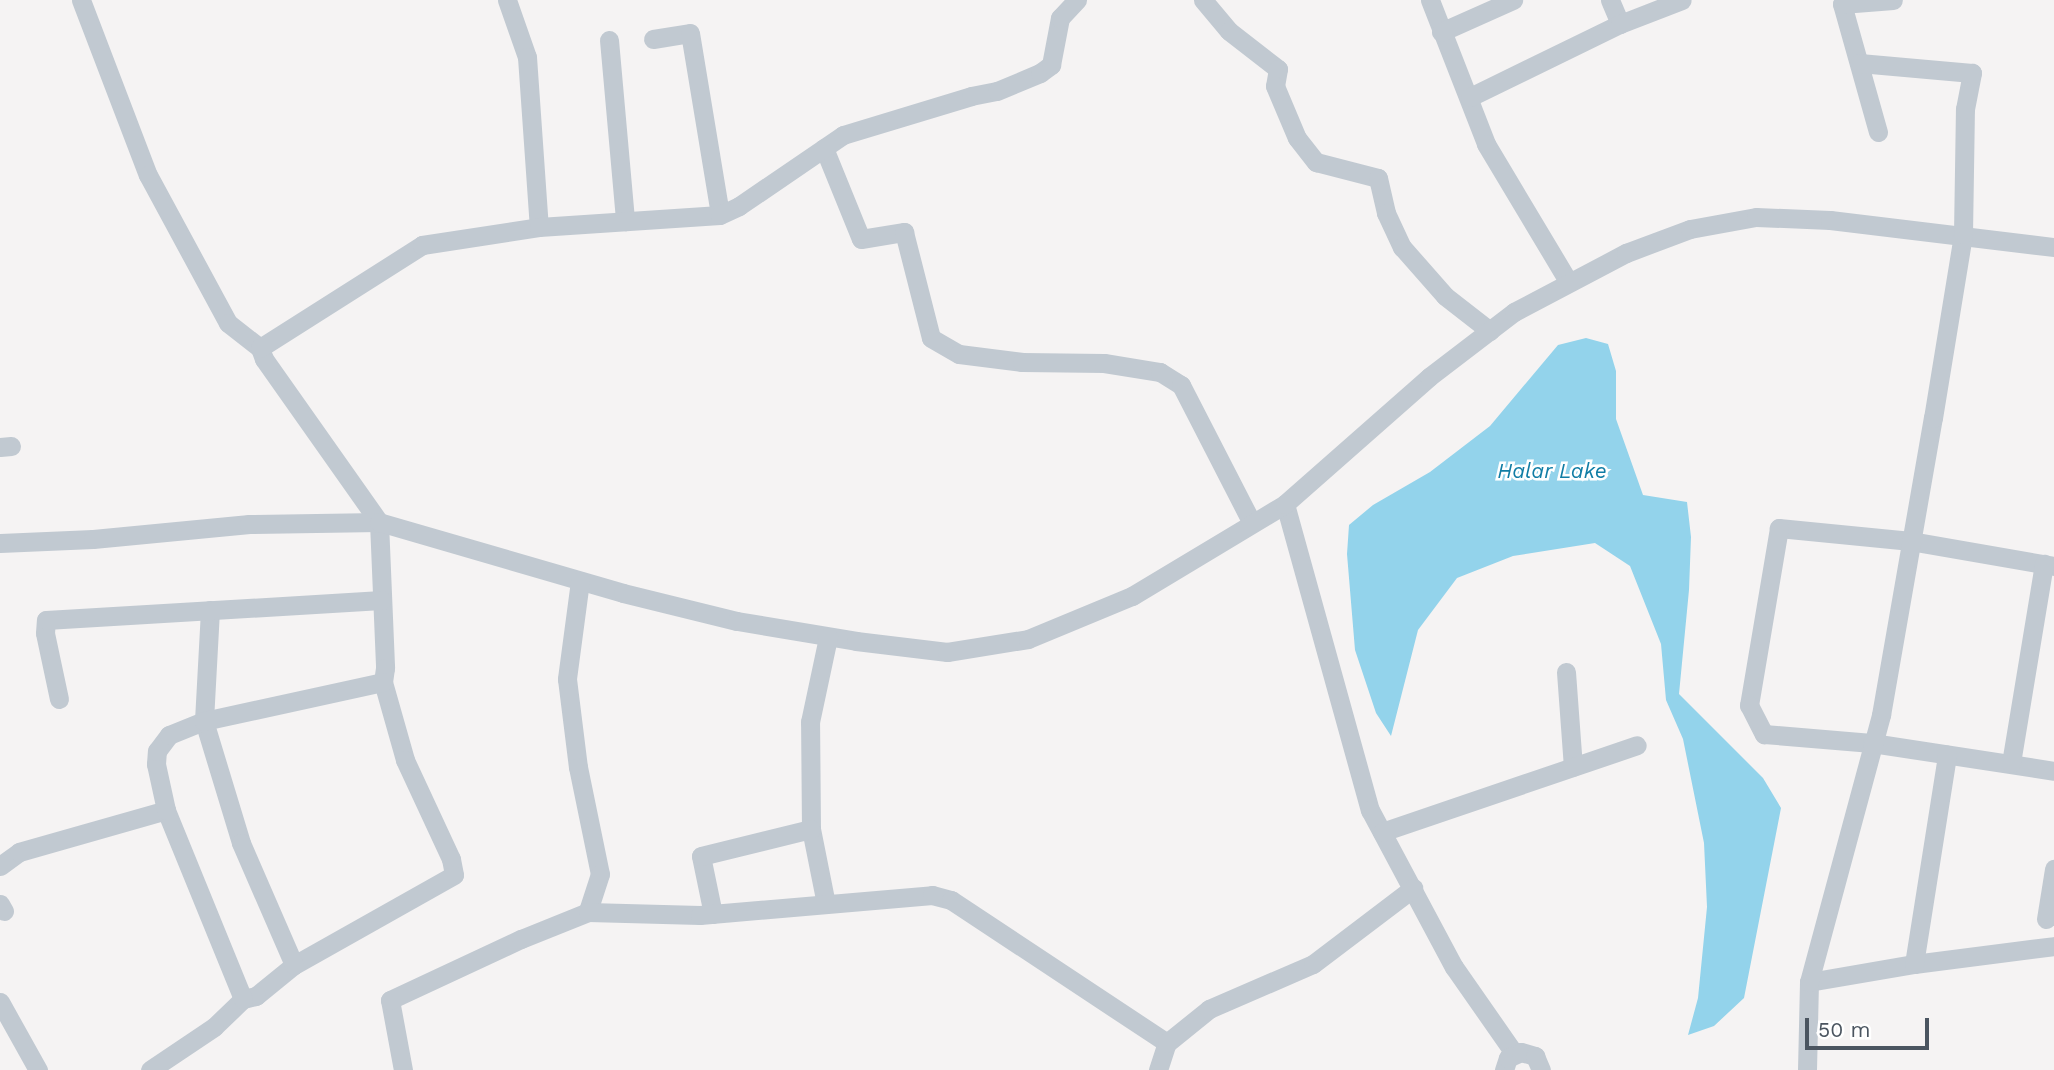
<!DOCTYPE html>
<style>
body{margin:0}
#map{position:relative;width:2054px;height:1070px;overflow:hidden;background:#f5f3f3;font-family:"Work Sans",sans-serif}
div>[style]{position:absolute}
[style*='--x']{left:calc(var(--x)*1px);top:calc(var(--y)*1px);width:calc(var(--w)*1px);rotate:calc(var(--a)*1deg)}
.water>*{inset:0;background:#93d3eb}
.minor>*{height:19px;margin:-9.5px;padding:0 9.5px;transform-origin:9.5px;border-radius:9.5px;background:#c1c9d1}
span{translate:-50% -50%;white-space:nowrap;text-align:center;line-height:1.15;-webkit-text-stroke:5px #fff;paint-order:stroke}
.water-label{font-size:21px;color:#117da5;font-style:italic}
.scale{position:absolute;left:1805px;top:1018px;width:124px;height:32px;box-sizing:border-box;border:4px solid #4b5560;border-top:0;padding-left:9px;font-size:21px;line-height:24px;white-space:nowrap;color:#4b5560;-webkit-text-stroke:5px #fff;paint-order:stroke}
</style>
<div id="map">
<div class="water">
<div style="clip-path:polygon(1586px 338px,1608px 344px,1616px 371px,1616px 419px,1643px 495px,1687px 502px,1691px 537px,1689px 590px,1679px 694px,1763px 778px,1781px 808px,1744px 998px,1714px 1026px,1688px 1035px,1698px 998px,1707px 907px,1704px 843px,1683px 739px,1666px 700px,1661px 644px,1630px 566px,1595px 543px,1513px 556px,1457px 578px,1418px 630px,1391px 736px,1376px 713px,1355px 650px,1347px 554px,1349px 525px,1373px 505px,1430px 472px,1490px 426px,1558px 345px)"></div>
</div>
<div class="minor">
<div style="--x:81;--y:0;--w:187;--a:69.1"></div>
<div style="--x:148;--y:175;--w:168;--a:61.6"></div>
<div style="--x:228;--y:323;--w:41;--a:38"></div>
<div style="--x:260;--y:348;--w:12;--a:70"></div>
<div style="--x:264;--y:359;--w:199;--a:54.8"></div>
<div style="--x:379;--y:522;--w:146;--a:87.6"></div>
<div style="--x:385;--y:668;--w:14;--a:98"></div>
<div style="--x:383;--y:682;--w:81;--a:74.2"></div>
<div style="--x:405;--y:760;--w:109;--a:65.1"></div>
<div style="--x:451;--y:859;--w:16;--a:79"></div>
<div style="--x:454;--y:875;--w:184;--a:150.6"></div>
<div style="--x:294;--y:965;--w:49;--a:140.8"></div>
<div style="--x:256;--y:996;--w:13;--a:167"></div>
<div style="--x:243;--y:999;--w:40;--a:136"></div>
<div style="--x:214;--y:1027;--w:77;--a:146.1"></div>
<div style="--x:507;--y:0;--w:60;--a:70.7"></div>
<div style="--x:527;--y:57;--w:170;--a:86"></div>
<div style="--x:1203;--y:0;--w:40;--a:50"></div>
<div style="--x:1229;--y:31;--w:62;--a:37.8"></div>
<div style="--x:1278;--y:69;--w:17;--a:100"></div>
<div style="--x:1275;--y:86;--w:56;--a:67.1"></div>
<div style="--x:1297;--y:138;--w:31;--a:52"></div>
<div style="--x:1316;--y:162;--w:64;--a:14.5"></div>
<div style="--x:1378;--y:178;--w:36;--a:77"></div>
<div style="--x:1386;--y:213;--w:38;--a:65"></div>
<div style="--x:1402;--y:247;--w:65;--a:48.7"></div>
<div style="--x:1445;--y:296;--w:57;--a:37.9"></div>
<div style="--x:1430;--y:0;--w:155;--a:68.7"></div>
<div style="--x:1486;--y:144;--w:160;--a:59.1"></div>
<div style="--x:1610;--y:0;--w:26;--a:67"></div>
<div style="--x:1441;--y:32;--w:79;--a:-24"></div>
<div style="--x:653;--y:39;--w:37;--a:-9"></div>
<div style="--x:690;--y:33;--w:184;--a:80.6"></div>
<div style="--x:609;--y:40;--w:182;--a:84.9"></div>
<div style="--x:1470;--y:97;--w:167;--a:-26"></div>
<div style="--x:1620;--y:24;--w:66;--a:-21.2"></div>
<div style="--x:1878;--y:132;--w:133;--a:-105.7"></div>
<div style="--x:1842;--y:4;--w:51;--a:-4.5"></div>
<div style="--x:824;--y:148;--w:98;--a:67.9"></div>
<div style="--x:861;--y:239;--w:44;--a:-9.2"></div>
<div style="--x:904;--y:232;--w:109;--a:75.7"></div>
<div style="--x:931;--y:338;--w:32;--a:30"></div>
<div style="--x:959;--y:354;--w:64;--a:7.2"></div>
<div style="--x:1022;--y:362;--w:82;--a:0.7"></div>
<div style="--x:1104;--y:363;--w:57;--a:9.1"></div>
<div style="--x:1160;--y:372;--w:25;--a:32"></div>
<div style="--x:1181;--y:385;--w:155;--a:62.8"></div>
<div style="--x:260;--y:348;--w:192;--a:-32.4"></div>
<div style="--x:422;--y:245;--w:118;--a:-8.7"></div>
<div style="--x:539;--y:227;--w:181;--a:-3.8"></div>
<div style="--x:720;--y:215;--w:21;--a:-25"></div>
<div style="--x:739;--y:206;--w:126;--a:-34.3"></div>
<div style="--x:843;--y:135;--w:134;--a:-16.9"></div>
<div style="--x:971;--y:96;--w:26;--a:-11"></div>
<div style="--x:997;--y:91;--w:47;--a:-22.7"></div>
<div style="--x:1040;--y:73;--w:14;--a:-36"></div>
<div style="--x:1051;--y:65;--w:48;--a:-79.2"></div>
<div style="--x:1060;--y:18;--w:25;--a:-47"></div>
<div style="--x:0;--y:447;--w:11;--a:-5"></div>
<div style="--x:1285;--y:504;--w:318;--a:74.5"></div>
<div style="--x:1370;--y:810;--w:178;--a:61.9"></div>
<div style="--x:1454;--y:967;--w:105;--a:55.1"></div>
<div style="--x:0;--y:543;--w:93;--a:-2.5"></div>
<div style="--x:93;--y:539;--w:157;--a:-5.5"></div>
<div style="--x:249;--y:524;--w:130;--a:-0.9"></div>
<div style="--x:379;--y:522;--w:254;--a:16.2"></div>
<div style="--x:623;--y:593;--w:117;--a:13.8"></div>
<div style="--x:737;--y:621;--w:121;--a:9.5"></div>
<div style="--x:856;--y:641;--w:92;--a:6.9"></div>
<div style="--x:947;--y:652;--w:82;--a:-9.1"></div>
<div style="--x:1028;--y:639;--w:113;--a:-22.5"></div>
<div style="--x:1132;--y:596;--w:179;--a:-31"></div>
<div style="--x:1285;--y:504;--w:192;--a:-41.4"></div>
<div style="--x:1429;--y:377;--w:107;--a:-37.4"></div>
<div style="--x:1514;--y:312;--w:127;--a:-27.8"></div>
<div style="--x:1626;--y:253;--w:68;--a:-20.6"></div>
<div style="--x:1690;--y:229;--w:67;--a:-10.3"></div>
<div style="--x:1756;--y:217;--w:74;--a:2.3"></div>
<div style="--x:1830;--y:220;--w:226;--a:6.9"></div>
<div style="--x:2054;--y:566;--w:145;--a:-170.1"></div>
<div style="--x:1911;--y:541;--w:133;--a:-174.4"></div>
<div style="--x:1779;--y:528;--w:180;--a:99.6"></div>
<div style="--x:1749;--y:705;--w:33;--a:63"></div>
<div style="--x:1764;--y:734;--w:108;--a:4.8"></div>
<div style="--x:1872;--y:743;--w:184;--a:8.7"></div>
<div style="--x:580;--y:581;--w:99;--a:97.6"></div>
<div style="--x:567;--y:679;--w:89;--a:82.9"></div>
<div style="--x:578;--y:767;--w:109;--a:78.4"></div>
<div style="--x:600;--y:874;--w:40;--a:108"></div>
<div style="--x:210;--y:610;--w:111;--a:93.1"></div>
<div style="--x:204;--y:721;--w:127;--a:73.1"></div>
<div style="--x:241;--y:843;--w:133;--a:66.5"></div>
<div style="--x:1566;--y:672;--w:95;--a:85.8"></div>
<div style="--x:59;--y:699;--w:67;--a:-102"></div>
<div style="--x:45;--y:633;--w:13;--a:-86"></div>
<div style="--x:46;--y:620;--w:336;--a:-3.4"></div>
<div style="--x:2011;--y:763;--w:202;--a:-80.6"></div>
<div style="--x:1382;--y:832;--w:269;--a:-18.8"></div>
<div style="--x:0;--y:866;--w:24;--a:-36"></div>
<div style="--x:19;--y:852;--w:153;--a:-15.9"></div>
<div style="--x:0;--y:904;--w:8;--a:60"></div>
<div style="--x:826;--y:904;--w:76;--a:-101.3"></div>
<div style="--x:811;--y:829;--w:107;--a:-90.5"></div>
<div style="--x:810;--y:722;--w:87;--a:-78"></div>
<div style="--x:713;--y:914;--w:59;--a:-101.7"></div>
<div style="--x:701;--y:856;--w:113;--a:-13.8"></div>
<div style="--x:2046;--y:919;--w:51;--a:-80.9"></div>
<div style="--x:1914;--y:964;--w:141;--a:-7.3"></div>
<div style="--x:1809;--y:982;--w:107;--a:-9.7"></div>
<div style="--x:1914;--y:964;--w:212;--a:-81"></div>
<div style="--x:243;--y:999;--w:204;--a:-112.2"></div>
<div style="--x:166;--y:810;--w:47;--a:-102.3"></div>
<div style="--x:156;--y:764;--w:13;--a:-86"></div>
<div style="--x:157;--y:751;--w:20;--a:-53"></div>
<div style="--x:169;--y:735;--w:38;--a:-22"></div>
<div style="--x:204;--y:721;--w:183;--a:-12.3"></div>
<div style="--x:0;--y:1002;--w:78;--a:60.8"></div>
<div style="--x:403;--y:1070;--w:71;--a:-100.5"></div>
<div style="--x:390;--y:1000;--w:145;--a:-25"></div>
<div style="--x:521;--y:939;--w:72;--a:-21.9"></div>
<div style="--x:588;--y:912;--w:112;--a:1.5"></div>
<div style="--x:700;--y:915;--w:233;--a:-4.9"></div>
<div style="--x:932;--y:895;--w:20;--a:15"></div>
<div style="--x:951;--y:900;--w:259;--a:33.5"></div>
<div style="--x:1158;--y:1070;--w:28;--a:-72"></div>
<div style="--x:1167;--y:1043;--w:54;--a:-39"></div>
<div style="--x:1209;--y:1009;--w:113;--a:-23.4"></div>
<div style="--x:1313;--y:964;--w:126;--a:-37.2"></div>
<div style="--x:1504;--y:1070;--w:13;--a:-72"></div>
<div style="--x:1508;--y:1058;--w:14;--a:-25"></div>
<div style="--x:1521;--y:1052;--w:15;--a:16"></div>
<div style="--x:1535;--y:1056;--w:15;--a:67"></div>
<div style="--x:1807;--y:1070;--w:88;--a:-88.7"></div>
<div style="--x:1809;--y:982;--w:277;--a:-74.9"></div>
<div style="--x:1881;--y:715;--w:302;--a:-80.1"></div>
<div style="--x:1933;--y:418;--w:186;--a:-80.7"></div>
<div style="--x:1963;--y:234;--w:125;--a:-89.1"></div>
<div style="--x:1965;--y:109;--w:37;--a:-79"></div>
<div style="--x:1972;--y:73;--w:113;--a:-174.9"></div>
</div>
<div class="water-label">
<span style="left:1552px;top:471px">Halar Lake</span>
</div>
<div class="scale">50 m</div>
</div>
